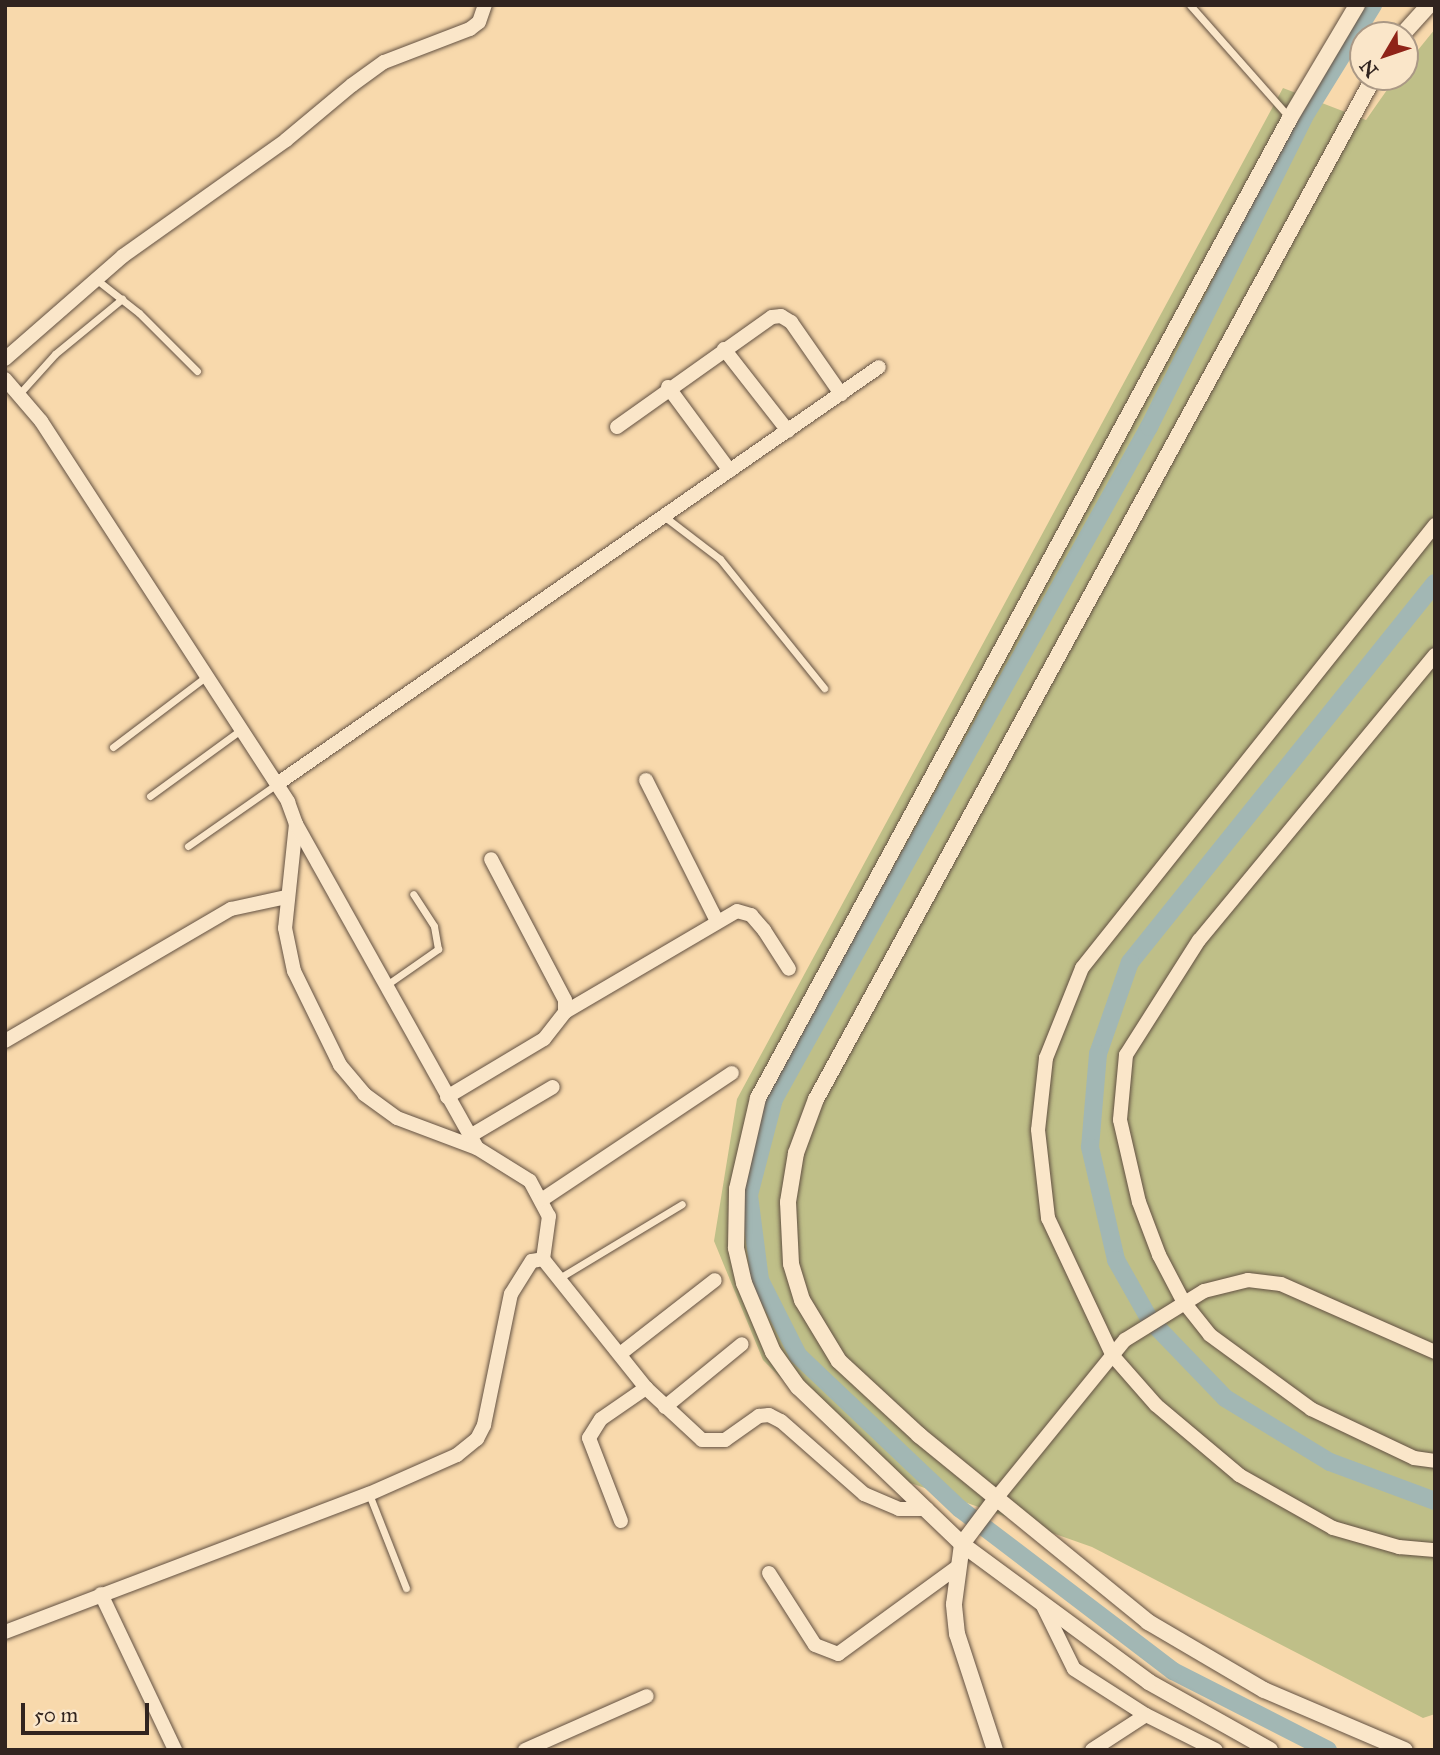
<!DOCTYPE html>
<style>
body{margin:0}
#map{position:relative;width:1440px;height:1755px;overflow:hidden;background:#f8d9ac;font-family:"IM FELL Great Primer",serif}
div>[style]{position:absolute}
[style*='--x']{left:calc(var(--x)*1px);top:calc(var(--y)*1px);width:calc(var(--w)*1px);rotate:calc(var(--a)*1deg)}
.green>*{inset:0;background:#bfbf88}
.canal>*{height:18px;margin:-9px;padding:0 9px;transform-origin:9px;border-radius:9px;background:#a2b7b4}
.roads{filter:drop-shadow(0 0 2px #635142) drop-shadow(0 0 2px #635142)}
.service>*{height:7px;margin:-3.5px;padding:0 3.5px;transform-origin:3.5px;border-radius:3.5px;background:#fae6c9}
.minor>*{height:14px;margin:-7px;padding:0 7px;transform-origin:7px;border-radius:7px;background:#fae6c9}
.tertiary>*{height:16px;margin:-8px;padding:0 8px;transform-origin:8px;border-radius:8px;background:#fae6c9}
span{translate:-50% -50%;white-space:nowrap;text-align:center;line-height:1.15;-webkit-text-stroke:6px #fae6c9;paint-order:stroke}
.frame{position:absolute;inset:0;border:7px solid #31241f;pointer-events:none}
.north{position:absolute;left:1349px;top:21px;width:70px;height:70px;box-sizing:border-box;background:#fae6c9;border:2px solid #aa9885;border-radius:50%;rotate:231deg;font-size:19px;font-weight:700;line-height:28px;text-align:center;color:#31241f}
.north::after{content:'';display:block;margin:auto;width:24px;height:32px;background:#8f2418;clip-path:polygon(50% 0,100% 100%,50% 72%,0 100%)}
.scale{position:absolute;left:21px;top:1703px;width:128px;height:32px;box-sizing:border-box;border:4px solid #31241f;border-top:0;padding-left:9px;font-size:21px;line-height:24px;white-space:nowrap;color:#31241f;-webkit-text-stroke:5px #fae6c9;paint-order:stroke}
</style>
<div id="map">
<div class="green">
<div style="clip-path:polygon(1435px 29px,1435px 1714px,1423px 1718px,1092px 1547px,871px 1469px,763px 1360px,714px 1241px,737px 1099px,1283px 88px,1366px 120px,1396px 77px,1405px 77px,1405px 66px)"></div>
</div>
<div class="canal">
<div style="--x:1435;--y:583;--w:486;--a:128.8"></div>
<div style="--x:1130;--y:962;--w:97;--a:109.2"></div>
<div style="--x:1098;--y:1054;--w:93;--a:94.9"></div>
<div style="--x:1090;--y:1147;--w:116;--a:77"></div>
<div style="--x:1116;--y:1260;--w:69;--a:60.5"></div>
<div style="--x:1150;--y:1320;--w:108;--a:46.1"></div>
<div style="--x:1225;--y:1398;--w:123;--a:31.4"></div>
<div style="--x:1330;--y:1462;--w:112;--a:20.4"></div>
<div style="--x:1328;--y:1750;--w:174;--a:-153"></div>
<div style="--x:1173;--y:1671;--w:268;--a:-142.7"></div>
<div style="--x:960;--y:1509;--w:224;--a:-136.5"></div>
<div style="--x:798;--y:1355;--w:84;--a:-116.9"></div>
<div style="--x:760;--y:1280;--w:86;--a:-97.4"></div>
<div style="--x:749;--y:1195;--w:99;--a:-75.4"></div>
<div style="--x:774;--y:1099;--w:770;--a:-60.84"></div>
<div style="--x:1149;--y:427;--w:352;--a:-63.4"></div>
<div style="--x:1307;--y:112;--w:126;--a:-58.3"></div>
</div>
<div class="roads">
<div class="service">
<div style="--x:1190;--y:5;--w:149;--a:48.5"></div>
<div style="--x:97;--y:280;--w:53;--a:38.2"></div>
<div style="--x:139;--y:313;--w:82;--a:45"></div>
<div style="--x:20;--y:393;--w:52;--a:-48.1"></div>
<div style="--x:55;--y:354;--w:87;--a:-39.4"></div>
<div style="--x:665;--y:517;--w:69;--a:37.4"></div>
<div style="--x:720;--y:559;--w:166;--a:51.1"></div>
<div style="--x:113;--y:747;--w:118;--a:-37.1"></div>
<div style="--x:150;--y:796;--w:114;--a:-36.1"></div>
<div style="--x:188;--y:846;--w:108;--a:-34.9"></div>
<div style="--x:385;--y:986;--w:65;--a:-34.9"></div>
<div style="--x:438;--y:949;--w:23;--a:-100"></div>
<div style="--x:434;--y:926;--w:38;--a:-123"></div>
<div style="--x:561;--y:1277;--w:141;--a:-31.1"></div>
<div style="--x:369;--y:1494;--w:101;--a:68.5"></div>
</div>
<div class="minor">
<div style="--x:724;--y:349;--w:104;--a:52"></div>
<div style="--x:5;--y:359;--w:157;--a:-41.1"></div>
<div style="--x:123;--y:256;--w:200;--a:-35.4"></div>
<div style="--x:286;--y:140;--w:86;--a:-39.8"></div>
<div style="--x:352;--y:85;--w:39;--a:-36"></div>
<div style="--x:384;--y:62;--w:92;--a:-21"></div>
<div style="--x:470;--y:29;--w:11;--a:-38"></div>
<div style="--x:479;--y:22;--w:18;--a:-71"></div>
<div style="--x:5;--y:379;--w:55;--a:49.4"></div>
<div style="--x:41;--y:421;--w:454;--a:57"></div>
<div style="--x:288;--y:802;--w:23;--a:70"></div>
<div style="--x:296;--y:824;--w:105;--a:96"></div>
<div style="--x:285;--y:928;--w:44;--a:78.2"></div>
<div style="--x:294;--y:971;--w:105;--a:63.9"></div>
<div style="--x:340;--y:1065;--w:38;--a:50"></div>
<div style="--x:364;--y:1094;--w:41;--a:36"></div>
<div style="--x:397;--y:1118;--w:85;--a:20.6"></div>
<div style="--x:477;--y:1148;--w:62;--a:31.9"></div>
<div style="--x:530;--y:1181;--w:40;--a:62"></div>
<div style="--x:549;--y:1216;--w:43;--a:97.9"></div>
<div style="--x:668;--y:387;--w:104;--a:53.6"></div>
<div style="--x:617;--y:427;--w:190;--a:-35.4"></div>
<div style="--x:772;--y:317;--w:9;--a:-6"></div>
<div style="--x:781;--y:316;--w:12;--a:31"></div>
<div style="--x:791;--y:322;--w:88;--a:55.2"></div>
<div style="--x:1435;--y:525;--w:566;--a:128.55"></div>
<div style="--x:1082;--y:968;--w:97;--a:111.8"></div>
<div style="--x:1046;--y:1058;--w:72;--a:96.3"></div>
<div style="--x:1038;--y:1130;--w:89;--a:83.5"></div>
<div style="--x:1048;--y:1218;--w:153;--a:64.8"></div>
<div style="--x:1113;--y:1356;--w:65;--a:48.7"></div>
<div style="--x:1156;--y:1405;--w:109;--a:40.1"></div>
<div style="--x:1239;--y:1475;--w:108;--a:29.4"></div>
<div style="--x:1333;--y:1528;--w:69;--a:16.1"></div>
<div style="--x:1399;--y:1547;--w:36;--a:5"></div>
<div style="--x:1435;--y:655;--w:370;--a:129.6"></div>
<div style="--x:1199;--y:940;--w:136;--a:122.4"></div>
<div style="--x:1126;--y:1055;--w:65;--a:95.3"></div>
<div style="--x:1120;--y:1120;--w:84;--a:77"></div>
<div style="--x:1139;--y:1202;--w:57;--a:69.3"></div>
<div style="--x:1159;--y:1255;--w:52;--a:62.4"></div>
<div style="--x:1183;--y:1301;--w:43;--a:51.5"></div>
<div style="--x:1210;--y:1335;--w:125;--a:36.2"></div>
<div style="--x:1311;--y:1409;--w:114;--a:25.4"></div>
<div style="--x:1414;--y:1458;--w:21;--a:8"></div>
<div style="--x:646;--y:780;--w:158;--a:63.3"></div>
<div style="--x:277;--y:784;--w:732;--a:-34.71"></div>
<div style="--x:296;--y:824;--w:371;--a:60.8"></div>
<div style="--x:565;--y:1012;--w:199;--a:-30.4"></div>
<div style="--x:737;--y:911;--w:15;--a:16"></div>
<div style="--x:751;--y:915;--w:20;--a:49"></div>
<div style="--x:764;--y:930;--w:46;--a:57.3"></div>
<div style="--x:5;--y:1041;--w:262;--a:-30.3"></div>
<div style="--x:231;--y:909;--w:56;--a:-12.3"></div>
<div style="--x:447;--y:1097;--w:113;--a:-30.9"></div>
<div style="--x:544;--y:1039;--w:34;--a:-52"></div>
<div style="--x:565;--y:1012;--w:12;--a:-90"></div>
<div style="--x:565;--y:1000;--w:159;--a:-117.7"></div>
<div style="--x:470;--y:1136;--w:96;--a:-30.6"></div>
<div style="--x:543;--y:1199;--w:227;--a:-33.7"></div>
<div style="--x:620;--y:1354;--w:120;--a:-37.9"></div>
<div style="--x:665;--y:1407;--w:99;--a:-39.3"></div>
<div style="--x:998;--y:1496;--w:201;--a:-50.9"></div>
<div style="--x:1125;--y:1340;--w:93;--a:-31.8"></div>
<div style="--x:1204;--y:1291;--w:45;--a:-14"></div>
<div style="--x:1248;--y:1280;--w:33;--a:7"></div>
<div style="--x:1281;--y:1284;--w:168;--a:23.8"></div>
<div style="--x:621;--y:1521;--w:89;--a:-111.1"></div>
<div style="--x:589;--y:1438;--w:22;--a:-58"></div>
<div style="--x:601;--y:1419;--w:55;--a:-34.6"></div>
<div style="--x:769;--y:1573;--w:85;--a:57.4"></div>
<div style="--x:815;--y:1645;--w:25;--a:21"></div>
<div style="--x:838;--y:1654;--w:146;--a:-36.1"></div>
<div style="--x:101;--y:1594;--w:173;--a:64.6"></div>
<div style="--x:1042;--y:1604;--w:72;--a:63.8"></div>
<div style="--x:1074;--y:1669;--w:85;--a:32.6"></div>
<div style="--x:1146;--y:1715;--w:78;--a:26.6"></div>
<div style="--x:5;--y:1632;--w:389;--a:-20.8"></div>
<div style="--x:369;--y:1494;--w:96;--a:-23.9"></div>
<div style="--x:457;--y:1455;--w:26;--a:-39"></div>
<div style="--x:477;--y:1439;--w:16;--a:-63"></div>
<div style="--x:484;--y:1425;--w:134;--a:-78.4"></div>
<div style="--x:511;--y:1294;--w:39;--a:-58"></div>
<div style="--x:532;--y:1261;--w:11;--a:-10"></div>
<div style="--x:543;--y:1259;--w:165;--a:51.4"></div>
<div style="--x:646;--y:1388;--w:76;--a:42.9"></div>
<div style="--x:702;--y:1440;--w:23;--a:0"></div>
<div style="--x:725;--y:1440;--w:42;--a:-35.2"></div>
<div style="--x:759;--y:1416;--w:10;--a:-6"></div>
<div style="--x:769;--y:1415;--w:13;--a:27"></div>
<div style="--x:781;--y:1421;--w:111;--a:41.3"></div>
<div style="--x:864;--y:1494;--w:38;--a:23"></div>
<div style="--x:899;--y:1509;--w:28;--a:0"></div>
<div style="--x:525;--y:1750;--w:133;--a:-23.9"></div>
<div style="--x:1092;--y:1750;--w:64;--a:-32.9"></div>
</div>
<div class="tertiary">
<div style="--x:1402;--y:35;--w:40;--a:-48"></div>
<div style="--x:1374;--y:77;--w:1164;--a:118.63"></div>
<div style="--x:816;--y:1099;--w:58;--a:110.3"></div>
<div style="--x:796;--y:1153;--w:50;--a:99.3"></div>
<div style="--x:788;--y:1202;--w:62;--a:87.2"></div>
<div style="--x:791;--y:1264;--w:38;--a:73"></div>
<div style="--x:802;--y:1300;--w:71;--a:58.8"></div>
<div style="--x:839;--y:1361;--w:109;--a:42.8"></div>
<div style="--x:919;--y:1435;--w:296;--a:39.2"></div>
<div style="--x:1148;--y:1622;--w:134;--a:30.4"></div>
<div style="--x:1264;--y:1690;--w:153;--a:23.1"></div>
<div style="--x:995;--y:1750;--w:122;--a:-108.1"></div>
<div style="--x:957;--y:1634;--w:30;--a:-96"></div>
<div style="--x:954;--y:1604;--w:61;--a:-82.4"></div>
<div style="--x:962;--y:1544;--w:60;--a:-53.1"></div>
<div style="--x:1270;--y:1750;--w:139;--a:-150.7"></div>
<div style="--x:1149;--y:1682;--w:232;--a:-143.6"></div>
<div style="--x:962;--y:1544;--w:227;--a:-136.2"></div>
<div style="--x:798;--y:1387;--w:43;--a:-125.5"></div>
<div style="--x:773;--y:1352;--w:75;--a:-112.8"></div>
<div style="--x:744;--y:1283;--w:36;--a:-103"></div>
<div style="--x:736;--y:1248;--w:59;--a:-89"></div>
<div style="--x:737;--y:1189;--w:93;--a:-77"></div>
<div style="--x:758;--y:1098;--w:1115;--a:-61.5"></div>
<div style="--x:1290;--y:118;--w:131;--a:-59.3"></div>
</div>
</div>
<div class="frame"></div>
<div class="north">N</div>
<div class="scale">50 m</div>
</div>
